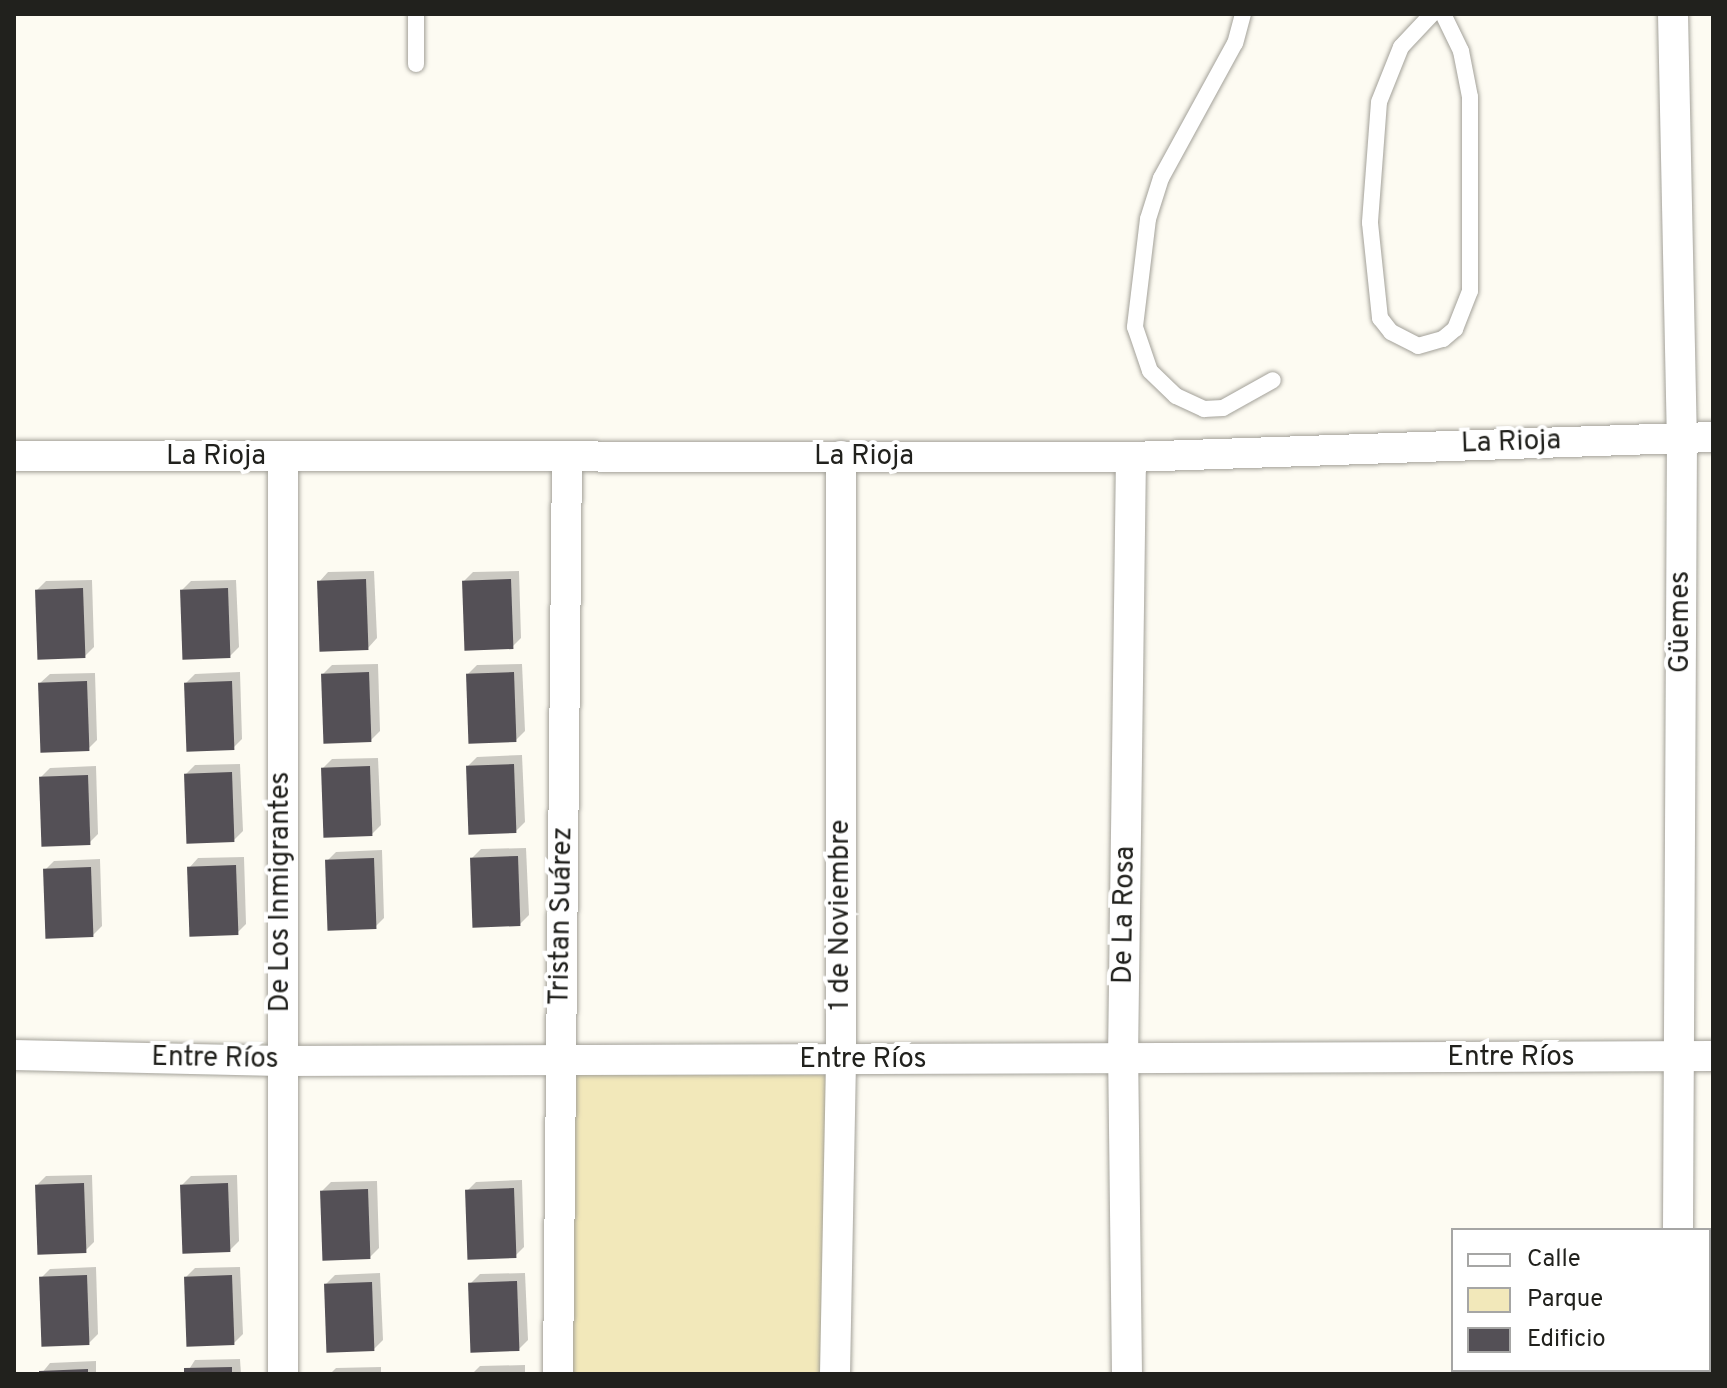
<!DOCTYPE html>
<meta charset="utf-8">
<style>
body{margin:0}
#map{position:relative;width:1727px;height:1388px;overflow:hidden;background:#fdfbf2;font-family:Overpass,sans-serif}
div>[style]{position:absolute}
[style*='--x']{left:calc(var(--x)*1px);top:calc(var(--y)*1px);width:calc(var(--w)*1px);rotate:calc(var(--a)*1deg)}
.green>*{inset:0;background:#f2e8ba;transform-origin:0 0}
.shadow>*{inset:0;background:#0003}
.building>*{inset:0;background:#545056;transform-origin:0 0}
.roads{filter:drop-shadow(0 0 2px #a3a199) drop-shadow(0 0 2px #a3a199)}
.lane>*{height:16px;margin:-8px;padding:0 8px;transform-origin:8px;border-radius:8px;background:#fff}
.street>*{height:30px;margin:-15px;padding:0 15px;transform-origin:15px;border-radius:15px;background:#fff}
span{translate:-50% -50%;white-space:nowrap;text-align:center;line-height:1.15;-webkit-text-stroke:8px #fff;paint-order:stroke}
.street-label{font-size:28px;color:#21211d}
.frame{position:absolute;inset:0;border:16px solid #21211d;pointer-events:none}
.legend{position:absolute;left:1451px;top:1228px;width:260px;height:144px;box-sizing:border-box;background:#fff;border:2px solid #a6a6a5;margin:0;padding:10px 14px;list-style:none;font-size:24px;color:#21211d}
.legend li{display:flex;align-items:center;gap:16px;height:40px}
.legend b{width:40px;border:2px solid #a6a6a5}
</style>
<div id="map">
<div class="green">
<div style="left:570px;top:1075px;width:260px;height:299px"></div>
</div>
<div class="shadow">
<div style="clip-path:polygon(374px 571px,377px 638px,368px 648px,319px 582px,328px 572px)"></div>
<div style="clip-path:polygon(519px 571px,521px 638px,512px 647px,464px 581px,473px 572px)"></div>
<div style="clip-path:polygon(92px 580px,94px 647px,85px 656px,37px 590px,46px 581px)"></div>
<div style="clip-path:polygon(236px 580px,239px 647px,230px 656px,182px 590px,191px 581px)"></div>
<div style="clip-path:polygon(378px 664px,380px 731px,371px 740px,323px 674px,332px 665px)"></div>
<div style="clip-path:polygon(522px 664px,525px 731px,516px 740px,468px 674px,477px 665px)"></div>
<div style="clip-path:polygon(240px 672px,242px 739px,233px 748px,186px 683px,195px 674px)"></div>
<div style="clip-path:polygon(95px 673px,97px 740px,88px 749px,40px 683px,50px 674px)"></div>
<div style="clip-path:polygon(522px 755px,525px 822px,516px 831px,468px 766px,477px 757px)"></div>
<div style="clip-path:polygon(378px 758px,381px 825px,372px 834px,323px 768px,332px 759px)"></div>
<div style="clip-path:polygon(240px 764px,243px 831px,234px 840px,186px 774px,195px 765px)"></div>
<div style="clip-path:polygon(96px 766px,98px 834px,89px 843px,41px 777px,50px 768px)"></div>
<div style="clip-path:polygon(526px 848px,529px 915px,520px 924px,472px 858px,481px 849px)"></div>
<div style="clip-path:polygon(382px 850px,384px 918px,375px 927px,327px 861px,336px 852px)"></div>
<div style="clip-path:polygon(244px 857px,246px 924px,237px 933px,189px 868px,198px 858px)"></div>
<div style="clip-path:polygon(100px 859px,102px 926px,93px 935px,45px 870px,54px 861px)"></div>
<div style="clip-path:polygon(92px 1175px,94px 1242px,85px 1251px,37px 1185px,46px 1176px)"></div>
<div style="clip-path:polygon(237px 1175px,239px 1241px,230px 1250px,182px 1185px,191px 1176px)"></div>
<div style="clip-path:polygon(522px 1180px,524px 1247px,515px 1256px,467px 1191px,476px 1182px)"></div>
<div style="clip-path:polygon(377px 1181px,379px 1248px,370px 1257px,322px 1191px,331px 1182px)"></div>
<div style="clip-path:polygon(96px 1267px,98px 1334px,89px 1343px,41px 1278px,50px 1269px)"></div>
<div style="clip-path:polygon(240px 1267px,243px 1334px,234px 1343px,186px 1277px,195px 1268px)"></div>
<div style="clip-path:polygon(380px 1273px,383px 1340px,374px 1349px,326px 1284px,335px 1275px)"></div>
<div style="clip-path:polygon(525px 1273px,528px 1340px,519px 1349px,471px 1283px,480px 1274px)"></div>
<div style="clip-path:polygon(240px 1359px,241px 1374px,186px 1374px,195px 1360px)"></div>
<div style="clip-path:polygon(96px 1361px,96px 1374px,41px 1374px,50px 1363px)"></div>
<div style="clip-path:polygon(525px 1365px,525px 1374px,472px 1374px,480px 1366px)"></div>
<div style="clip-path:polygon(381px 1367px,381px 1374px,330px 1374px,336px 1368px)"></div>
</div>
<div class="building">
<div style="left:366px;top:579px;width:71px;height:49px;rotate:88deg"></div>
<div style="left:511px;top:579px;width:70px;height:49px;rotate:88deg"></div>
<div style="left:83px;top:588px;width:70px;height:48px;rotate:88deg"></div>
<div style="left:228px;top:588px;width:70px;height:48px;rotate:88deg"></div>
<div style="left:369px;top:672px;width:70px;height:48px;rotate:88deg"></div>
<div style="left:514px;top:672px;width:70px;height:48px;rotate:88deg"></div>
<div style="left:87px;top:681px;width:70px;height:49px;rotate:88deg"></div>
<div style="left:232px;top:681px;width:69px;height:48px;rotate:88deg"></div>
<div style="left:514px;top:764px;width:69px;height:48px;rotate:88deg"></div>
<div style="left:370px;top:766px;width:70px;height:49px;rotate:88deg"></div>
<div style="left:232px;top:772px;width:70px;height:48px;rotate:88deg"></div>
<div style="left:88px;top:775px;width:70px;height:49px;rotate:88deg"></div>
<div style="left:518px;top:856px;width:70px;height:48px;rotate:88deg"></div>
<div style="left:374px;top:858px;width:71px;height:49px;rotate:88deg"></div>
<div style="left:236px;top:865px;width:70px;height:49px;rotate:88deg"></div>
<div style="left:91px;top:867px;width:70px;height:48px;rotate:88deg"></div>
<div style="left:84px;top:1183px;width:70px;height:49px;rotate:88deg"></div>
<div style="left:228px;top:1183px;width:69px;height:48px;rotate:88deg"></div>
<div style="left:514px;top:1188px;width:70px;height:49px;rotate:88deg"></div>
<div style="left:368px;top:1189px;width:70px;height:48px;rotate:88deg"></div>
<div style="left:87px;top:1275px;width:70px;height:48px;rotate:88deg"></div>
<div style="left:232px;top:1275px;width:70px;height:48px;rotate:88deg"></div>
<div style="left:517px;top:1281px;width:70px;height:49px;rotate:88deg"></div>
<div style="left:372px;top:1282px;width:69px;height:48px;rotate:88deg"></div>
<div style="clip-path:polygon(232px 1367px,232px 1374px,184px 1374px,184px 1368px)"></div>
<div style="clip-path:polygon(88px 1369px,88px 1374px,39px 1374px,39px 1371px)"></div>
</div>
<div class="roads">
<div class="lane">
<div style="--x:416;--y:14;--w:50;--a:90"></div>
<div style="--x:1243;--y:14;--w:30;--a:105"></div>
<div style="--x:1235;--y:43;--w:154;--a:118.7"></div>
<div style="--x:1161;--y:178;--w:43;--a:107.6"></div>
<div style="--x:1148;--y:219;--w:109;--a:96.9"></div>
<div style="--x:1135;--y:327;--w:46;--a:71.2"></div>
<div style="--x:1150;--y:371;--w:36;--a:44"></div>
<div style="--x:1176;--y:396;--w:31;--a:25"></div>
<div style="--x:1204;--y:409;--w:19;--a:-3"></div>
<div style="--x:1223;--y:408;--w:57;--a:-29.2"></div>
<div style="--x:1432;--y:14;--w:45;--a:133.2"></div>
<div style="--x:1401;--y:47;--w:59;--a:111.8"></div>
<div style="--x:1379;--y:102;--w:121;--a:94.3"></div>
<div style="--x:1370;--y:223;--w:96;--a:84"></div>
<div style="--x:1380;--y:318;--w:18;--a:52"></div>
<div style="--x:1391;--y:332;--w:30;--a:27"></div>
<div style="--x:1418;--y:346;--w:26;--a:-16"></div>
<div style="--x:1443;--y:339;--w:16;--a:-40"></div>
<div style="--x:1455;--y:329;--w:41;--a:-68.5"></div>
<div style="--x:1470;--y:291;--w:194;--a:-90"></div>
<div style="--x:1470;--y:97;--w:47;--a:-101.1"></div>
<div style="--x:1461;--y:51;--w:41;--a:-115.9"></div>
</div>
<div class="street">
<div style="--x:1673;--y:14;--w:423;--a:88.8"></div>
<div style="--x:1682;--y:437;--w:793;--a:90.29"></div>
<div style="--x:14;--y:456;--w:1117;--a:0.05"></div>
<div style="--x:1131;--y:457;--w:582;--a:-1.97"></div>
<div style="--x:14;--y:1055;--w:266;--a:1.3"></div>
<div style="--x:280;--y:1061;--w:1433;--a:-0.2"></div>
<div style="--x:283;--y:1374;--w:917;--a:-90"></div>
<div style="--x:558;--y:1374;--w:916;--a:-89.44"></div>
<div style="--x:835;--y:1374;--w:314;--a:-88.9"></div>
<div style="--x:841;--y:1060;--w:604;--a:-90"></div>
<div style="--x:1127;--y:1374;--w:315;--a:-90.7"></div>
<div style="--x:1123;--y:1059;--w:602;--a:-89.24"></div>
<div style="--x:1677;--y:1374;--w:4;--a:-90"></div>
</div>
</div>
<div class="street-label">
<span style="left:1511px;top:443px;rotate:-2deg">La Rioja</span>
<span style="left:216px;top:457px">La Rioja</span>
<span style="left:864px;top:457px">La Rioja</span>
<span style="left:1681px;top:622px;rotate:-90deg">Güemes</span>
<span style="left:281px;top:892px;rotate:-90deg">De Los Inmigrantes</span>
<span style="left:841px;top:915px;rotate:-90deg">1 de Noviembre</span>
<span style="left:1125px;top:915px;rotate:-89deg">De La Rosa</span>
<span style="left:562px;top:916px;rotate:-89deg">Tristan Suárez</span>
<span style="left:1511px;top:1058px">Entre Ríos</span>
<span style="left:215px;top:1059px;rotate:1deg">Entre Ríos</span>
<span style="left:863px;top:1060px">Entre Ríos</span>
</div>
<div class="frame"></div>
<ul class="legend">
<li><b style="height:10px;background:#fff"></b>Calle</li>
<li><b style="height:22px;background:#f2e8ba"></b>Parque</li>
<li><b style="height:22px;background:#545056"></b>Edificio</li>
</ul>
</div>
